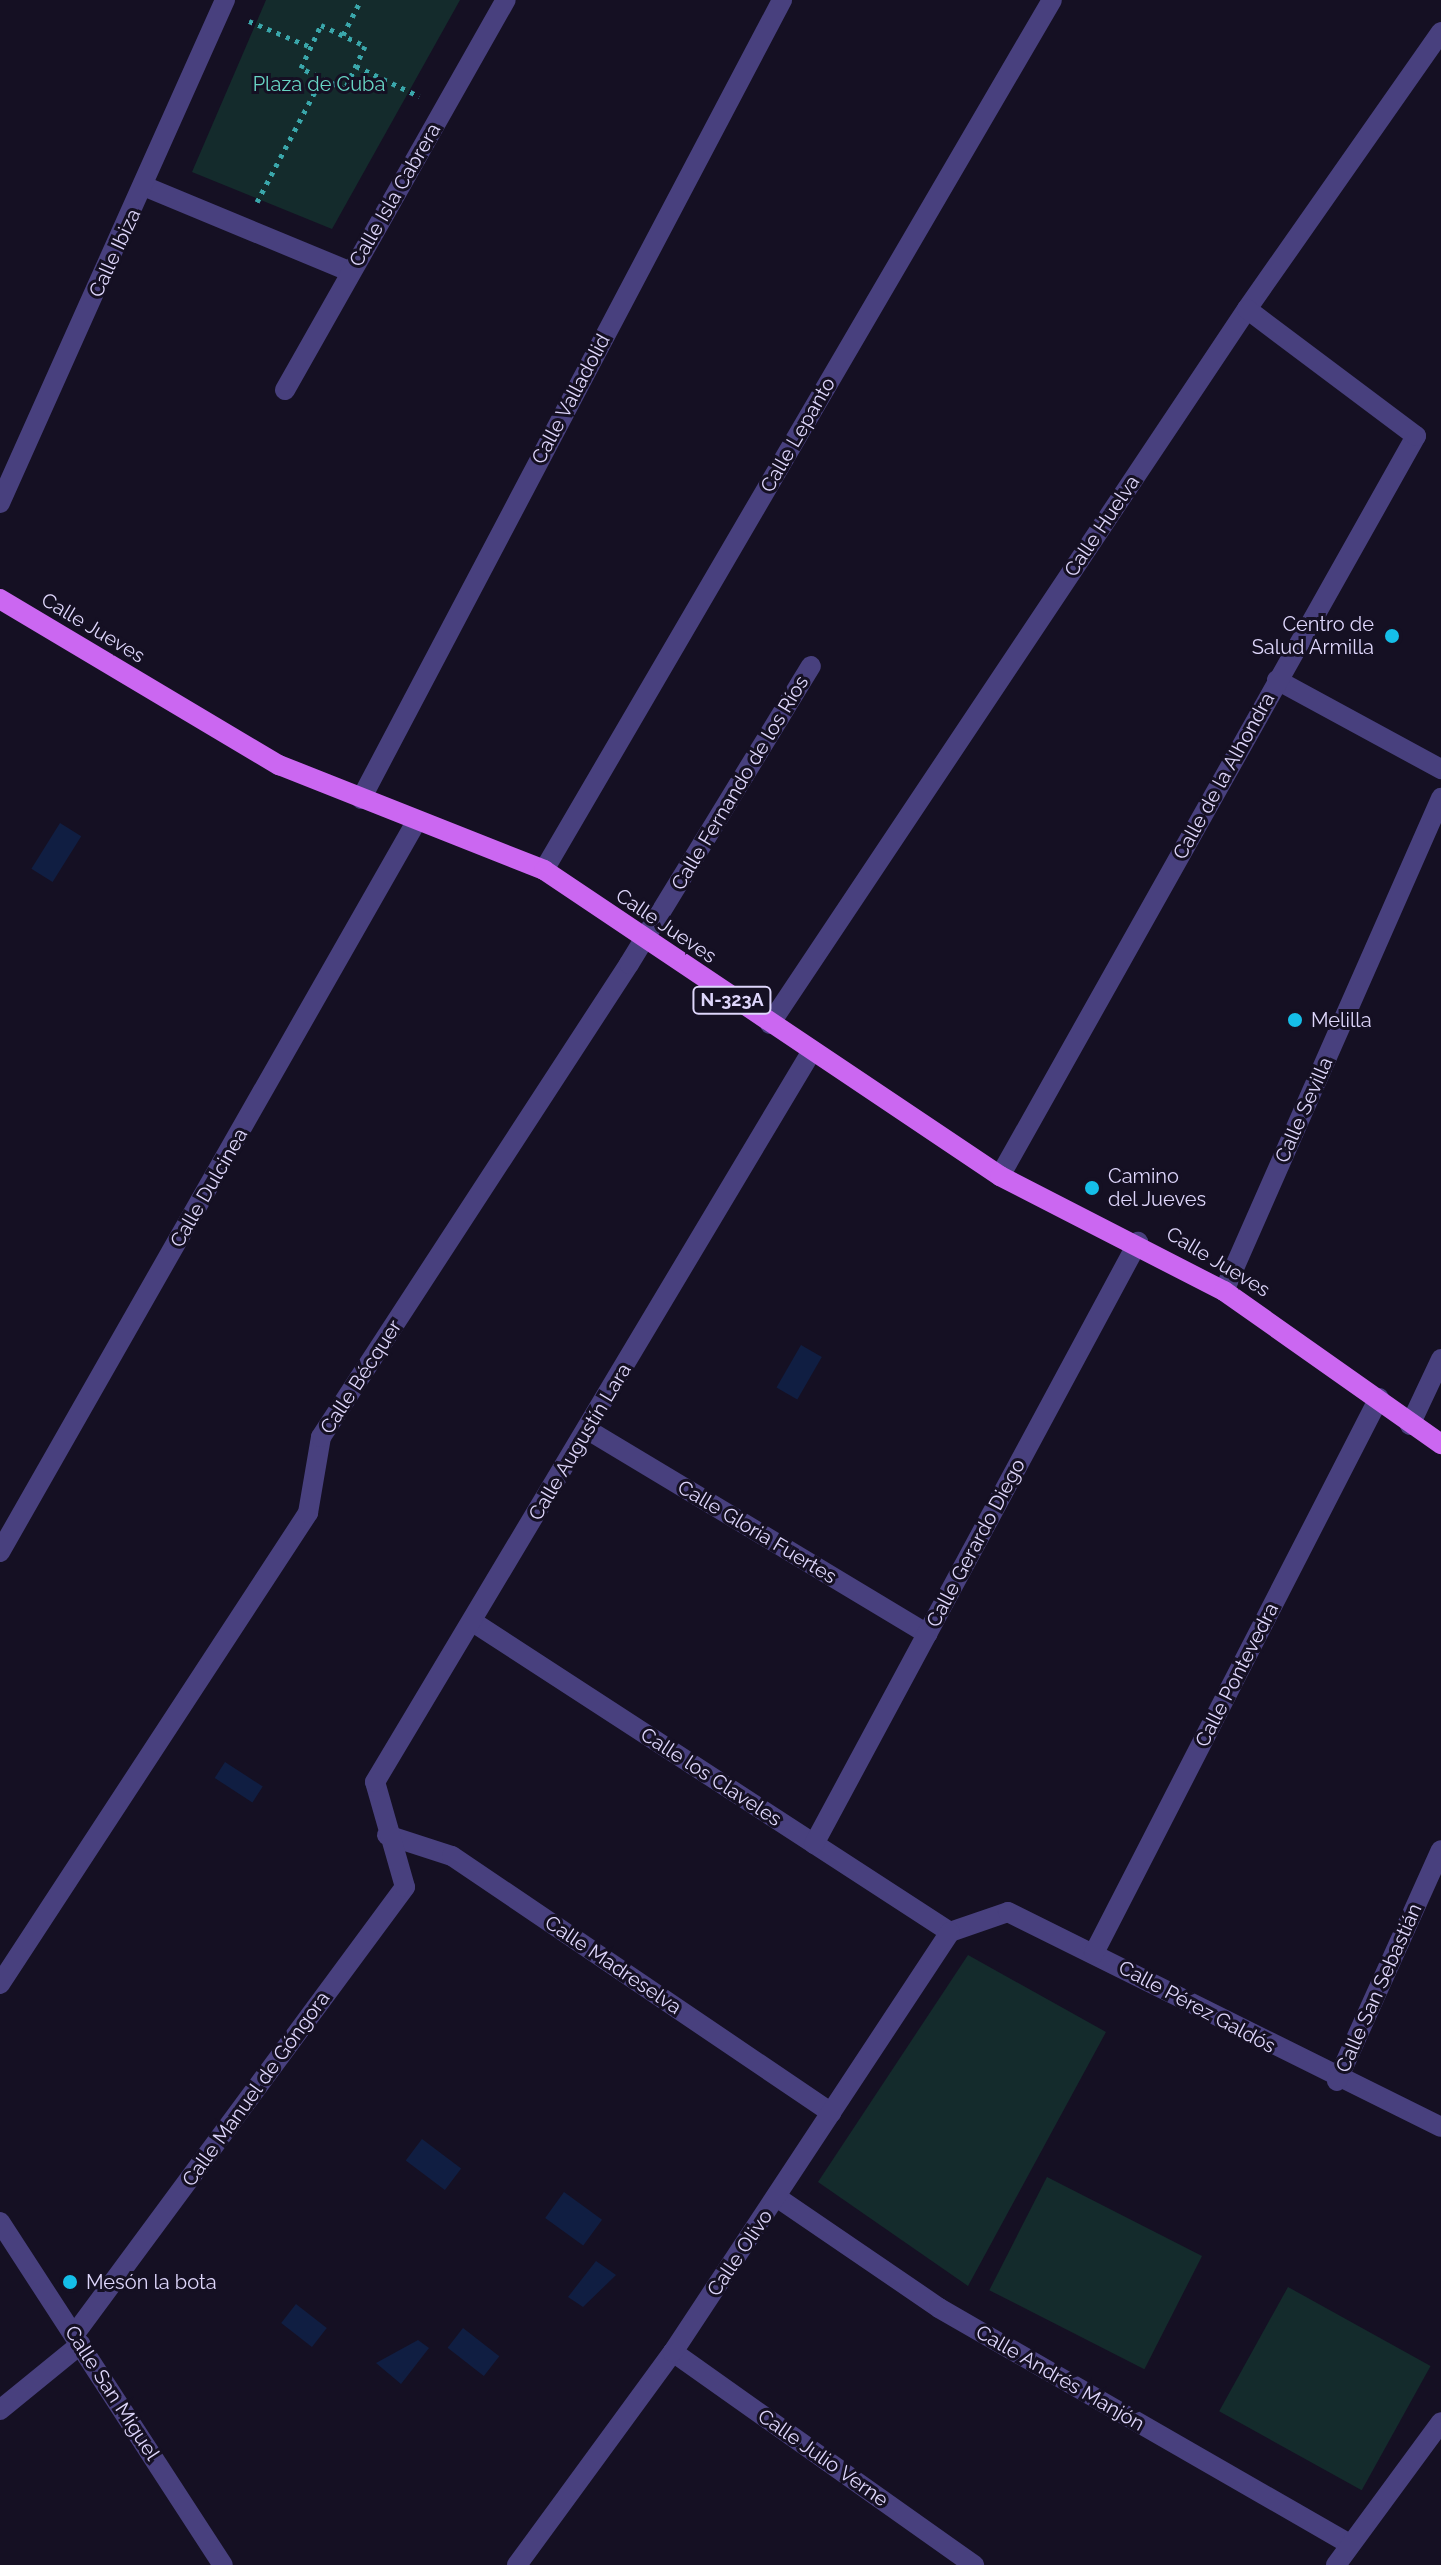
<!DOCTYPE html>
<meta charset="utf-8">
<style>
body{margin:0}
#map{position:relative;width:1441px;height:2565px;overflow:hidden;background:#151023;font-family:Raleway,sans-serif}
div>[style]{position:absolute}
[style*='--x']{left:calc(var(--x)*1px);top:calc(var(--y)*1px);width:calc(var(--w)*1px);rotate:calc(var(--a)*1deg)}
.green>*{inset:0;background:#142b2c;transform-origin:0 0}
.water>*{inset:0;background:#101e42;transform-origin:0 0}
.path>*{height:5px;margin-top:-2.5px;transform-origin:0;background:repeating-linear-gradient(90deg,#3aa7ab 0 4px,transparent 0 10px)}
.minor>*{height:20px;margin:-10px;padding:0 10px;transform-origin:10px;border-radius:10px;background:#48407e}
.tertiary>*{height:20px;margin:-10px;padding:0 10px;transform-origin:10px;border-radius:10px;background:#48407e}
.primary>*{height:20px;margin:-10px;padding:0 10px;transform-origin:10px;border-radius:10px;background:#cb67f1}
.dots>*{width:22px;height:22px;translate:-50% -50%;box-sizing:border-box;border:4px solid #151023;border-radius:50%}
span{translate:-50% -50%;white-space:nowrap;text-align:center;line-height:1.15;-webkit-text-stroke:6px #151023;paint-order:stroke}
.shield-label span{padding:2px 6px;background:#151023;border:2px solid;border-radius:6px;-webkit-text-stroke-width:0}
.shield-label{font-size:18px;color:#ded6fb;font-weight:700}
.park-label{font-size:20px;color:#68d5c4}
.street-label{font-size:20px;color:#ded6fb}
.poi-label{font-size:20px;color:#ded6fb}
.right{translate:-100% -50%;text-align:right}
.left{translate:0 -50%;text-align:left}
</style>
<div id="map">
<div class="green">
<div style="clip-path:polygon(266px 0,460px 0,332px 229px,192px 172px)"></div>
<div style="clip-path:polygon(968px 1955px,1106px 2032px,968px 2286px,818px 2182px)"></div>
<div style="left:1047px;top:2177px;width:174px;height:127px;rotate:27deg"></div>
<div style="left:1288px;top:2287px;width:163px;height:142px;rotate:29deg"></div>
</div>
<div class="water">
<div style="left:60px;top:823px;width:25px;height:54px;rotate:32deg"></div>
<div style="left:801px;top:1345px;width:24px;height:49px;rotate:30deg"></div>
<div style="left:225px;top:1762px;width:45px;height:19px;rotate:33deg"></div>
<div style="left:422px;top:2139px;width:49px;height:27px;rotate:37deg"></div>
<div style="left:564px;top:2192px;width:47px;height:32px;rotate:36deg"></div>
<div style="clip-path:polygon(596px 2261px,616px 2275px,583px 2307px,568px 2297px)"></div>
<div style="left:296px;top:2304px;width:39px;height:24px;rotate:38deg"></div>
<div style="left:463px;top:2328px;width:46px;height:25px;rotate:38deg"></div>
<div style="clip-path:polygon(418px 2340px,429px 2348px,401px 2384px,376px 2363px)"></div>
</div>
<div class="path">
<div style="--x:249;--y:21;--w:67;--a:22.8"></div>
<div style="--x:321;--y:25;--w:49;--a:25.5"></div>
<div style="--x:365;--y:46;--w:47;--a:114.9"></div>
<div style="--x:345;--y:89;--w:49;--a:-154.5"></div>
<div style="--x:301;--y:68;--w:47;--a:-65.1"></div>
<div style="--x:343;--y:35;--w:39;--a:-63"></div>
<div style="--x:356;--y:66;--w:70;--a:25.5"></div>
<div style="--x:257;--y:202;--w:140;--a:-62.3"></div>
</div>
<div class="minor">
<div style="--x:146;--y:187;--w:222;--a:22.5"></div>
<div style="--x:285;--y:390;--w:448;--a:-60.5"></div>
<div style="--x:0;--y:503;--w:551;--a:-65.9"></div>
<div style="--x:1277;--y:680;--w:187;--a:28.5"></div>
<div style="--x:361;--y:799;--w:903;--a:-62.21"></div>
<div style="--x:544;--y:870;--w:1007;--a:-59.72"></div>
<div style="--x:770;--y:1024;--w:860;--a:-56.29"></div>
<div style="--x:1247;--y:309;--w:338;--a:-55"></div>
<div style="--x:1000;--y:1176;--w:849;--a:-60.66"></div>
<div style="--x:1416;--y:436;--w:211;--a:-143.1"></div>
<div style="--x:1224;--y:1291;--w:539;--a:-66.24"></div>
<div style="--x:1410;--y:1425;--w:73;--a:-64.8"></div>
<div style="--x:588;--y:1430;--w:396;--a:31"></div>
<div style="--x:0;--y:1552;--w:840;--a:-60.32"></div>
<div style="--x:473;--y:1622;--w:569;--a:33.02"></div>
<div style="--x:387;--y:1835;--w:68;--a:17.9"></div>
<div style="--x:452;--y:1856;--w:458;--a:34.1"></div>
<div style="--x:814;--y:1844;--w:684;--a:-61.71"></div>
<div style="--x:950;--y:1932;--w:61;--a:-19"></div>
<div style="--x:1008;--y:1912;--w:483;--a:26.4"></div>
<div style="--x:1094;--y:1953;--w:624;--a:-62.82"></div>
<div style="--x:0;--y:1984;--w:563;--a:-56.82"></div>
<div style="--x:308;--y:1513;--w:77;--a:-80.3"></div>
<div style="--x:321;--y:1437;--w:564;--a:-56.93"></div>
<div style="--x:629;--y:964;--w:349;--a:-58.6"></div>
<div style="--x:1337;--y:2081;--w:253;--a:-65.8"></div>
<div style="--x:778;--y:2198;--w:195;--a:34.3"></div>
<div style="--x:939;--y:2308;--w:474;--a:29.9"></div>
<div style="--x:74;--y:2335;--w:557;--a:-53.54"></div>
<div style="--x:405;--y:1887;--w:109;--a:-105.9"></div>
<div style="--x:375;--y:1782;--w:848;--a:-59.14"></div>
<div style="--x:673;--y:2352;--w:369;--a:35.3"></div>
<div style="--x:0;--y:2410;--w:104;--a:-39.2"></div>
<div style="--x:517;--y:2565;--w:264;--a:-53.8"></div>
<div style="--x:673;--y:2352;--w:503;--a:-56.59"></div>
<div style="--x:1336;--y:2565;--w:177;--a:-53.7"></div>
</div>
<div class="tertiary">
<div style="--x:0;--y:2222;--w:409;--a:57"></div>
</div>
<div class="primary">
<div style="--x:0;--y:599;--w:325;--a:30.8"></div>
<div style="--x:279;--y:765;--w:285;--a:21.6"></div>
<div style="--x:544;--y:870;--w:549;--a:33.86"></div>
<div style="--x:1000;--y:1176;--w:252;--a:27.2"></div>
<div style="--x:1224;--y:1291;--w:266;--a:35.2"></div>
</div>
<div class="dots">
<div style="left:1392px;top:636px;background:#15bee8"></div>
<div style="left:1295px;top:1020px;background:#15bee8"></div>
<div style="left:1092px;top:1188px;background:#15bee8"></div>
<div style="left:70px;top:2282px;background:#15bee8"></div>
</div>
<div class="shield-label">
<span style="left:732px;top:1000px">N-323A</span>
</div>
<div class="park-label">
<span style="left:319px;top:84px">Plaza de Cuba</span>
</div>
<div class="street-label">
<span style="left:395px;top:195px;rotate:-60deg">Calle Isla Cabrera</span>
<span style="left:115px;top:253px;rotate:-65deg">Calle Ibiza</span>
<span style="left:571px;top:399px;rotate:-62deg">Calle Valladolid</span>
<span style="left:798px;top:435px;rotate:-60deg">Calle Lepanto</span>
<span style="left:1102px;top:526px;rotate:-56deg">Calle Huelva</span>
<span style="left:93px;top:628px;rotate:31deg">Calle Jueves</span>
<span style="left:1224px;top:776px;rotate:-61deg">Calle de la Alhondra</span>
<span style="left:740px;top:783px;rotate:-59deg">Calle Fernando de los Ríos</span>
<span style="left:666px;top:926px;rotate:34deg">Calle Jueves</span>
<span style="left:1304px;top:1110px;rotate:-66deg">Calle Sevilla</span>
<span style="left:209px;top:1188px;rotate:-60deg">Calle Dulcinea</span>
<span style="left:1218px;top:1262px;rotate:31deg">Calle Jueves</span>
<span style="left:361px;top:1377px;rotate:-57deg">Calle Bécquer</span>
<span style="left:580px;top:1442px;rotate:-59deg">Calle Augustín Lara</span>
<span style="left:757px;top:1532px;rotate:31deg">Calle Gloria Fuertes</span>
<span style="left:976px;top:1543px;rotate:-62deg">Calle Gerardo Diego</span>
<span style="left:1237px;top:1675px;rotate:-63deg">Calle Pontevedra</span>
<span style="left:711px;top:1777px;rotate:33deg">Calle los Claveles</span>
<span style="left:613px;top:1965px;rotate:34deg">Calle Madreselva</span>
<span style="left:1379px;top:1988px;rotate:-66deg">Calle San Sebastián</span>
<span style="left:1197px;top:2007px;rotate:28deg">Calle Pérez Galdós</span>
<span style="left:256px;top:2089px;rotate:-54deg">Calle Manuel de Góngora</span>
<span style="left:740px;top:2253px;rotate:-56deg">Calle Olivo</span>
<span style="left:1060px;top:2378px;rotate:30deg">Calle Andrés Manjón</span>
<span style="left:112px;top:2393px;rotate:57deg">Calle San Miguel</span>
<span style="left:823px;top:2458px;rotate:35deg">Calle Julio Verne</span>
</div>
<div class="poi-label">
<span class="right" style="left:1374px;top:636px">Centro de<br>Salud Armilla</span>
<span class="left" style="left:1311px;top:1020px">Melilla</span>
<span class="left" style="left:1108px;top:1188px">Camino<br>del Jueves</span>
<span class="left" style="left:86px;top:2282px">Mesón la bota</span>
</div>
</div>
